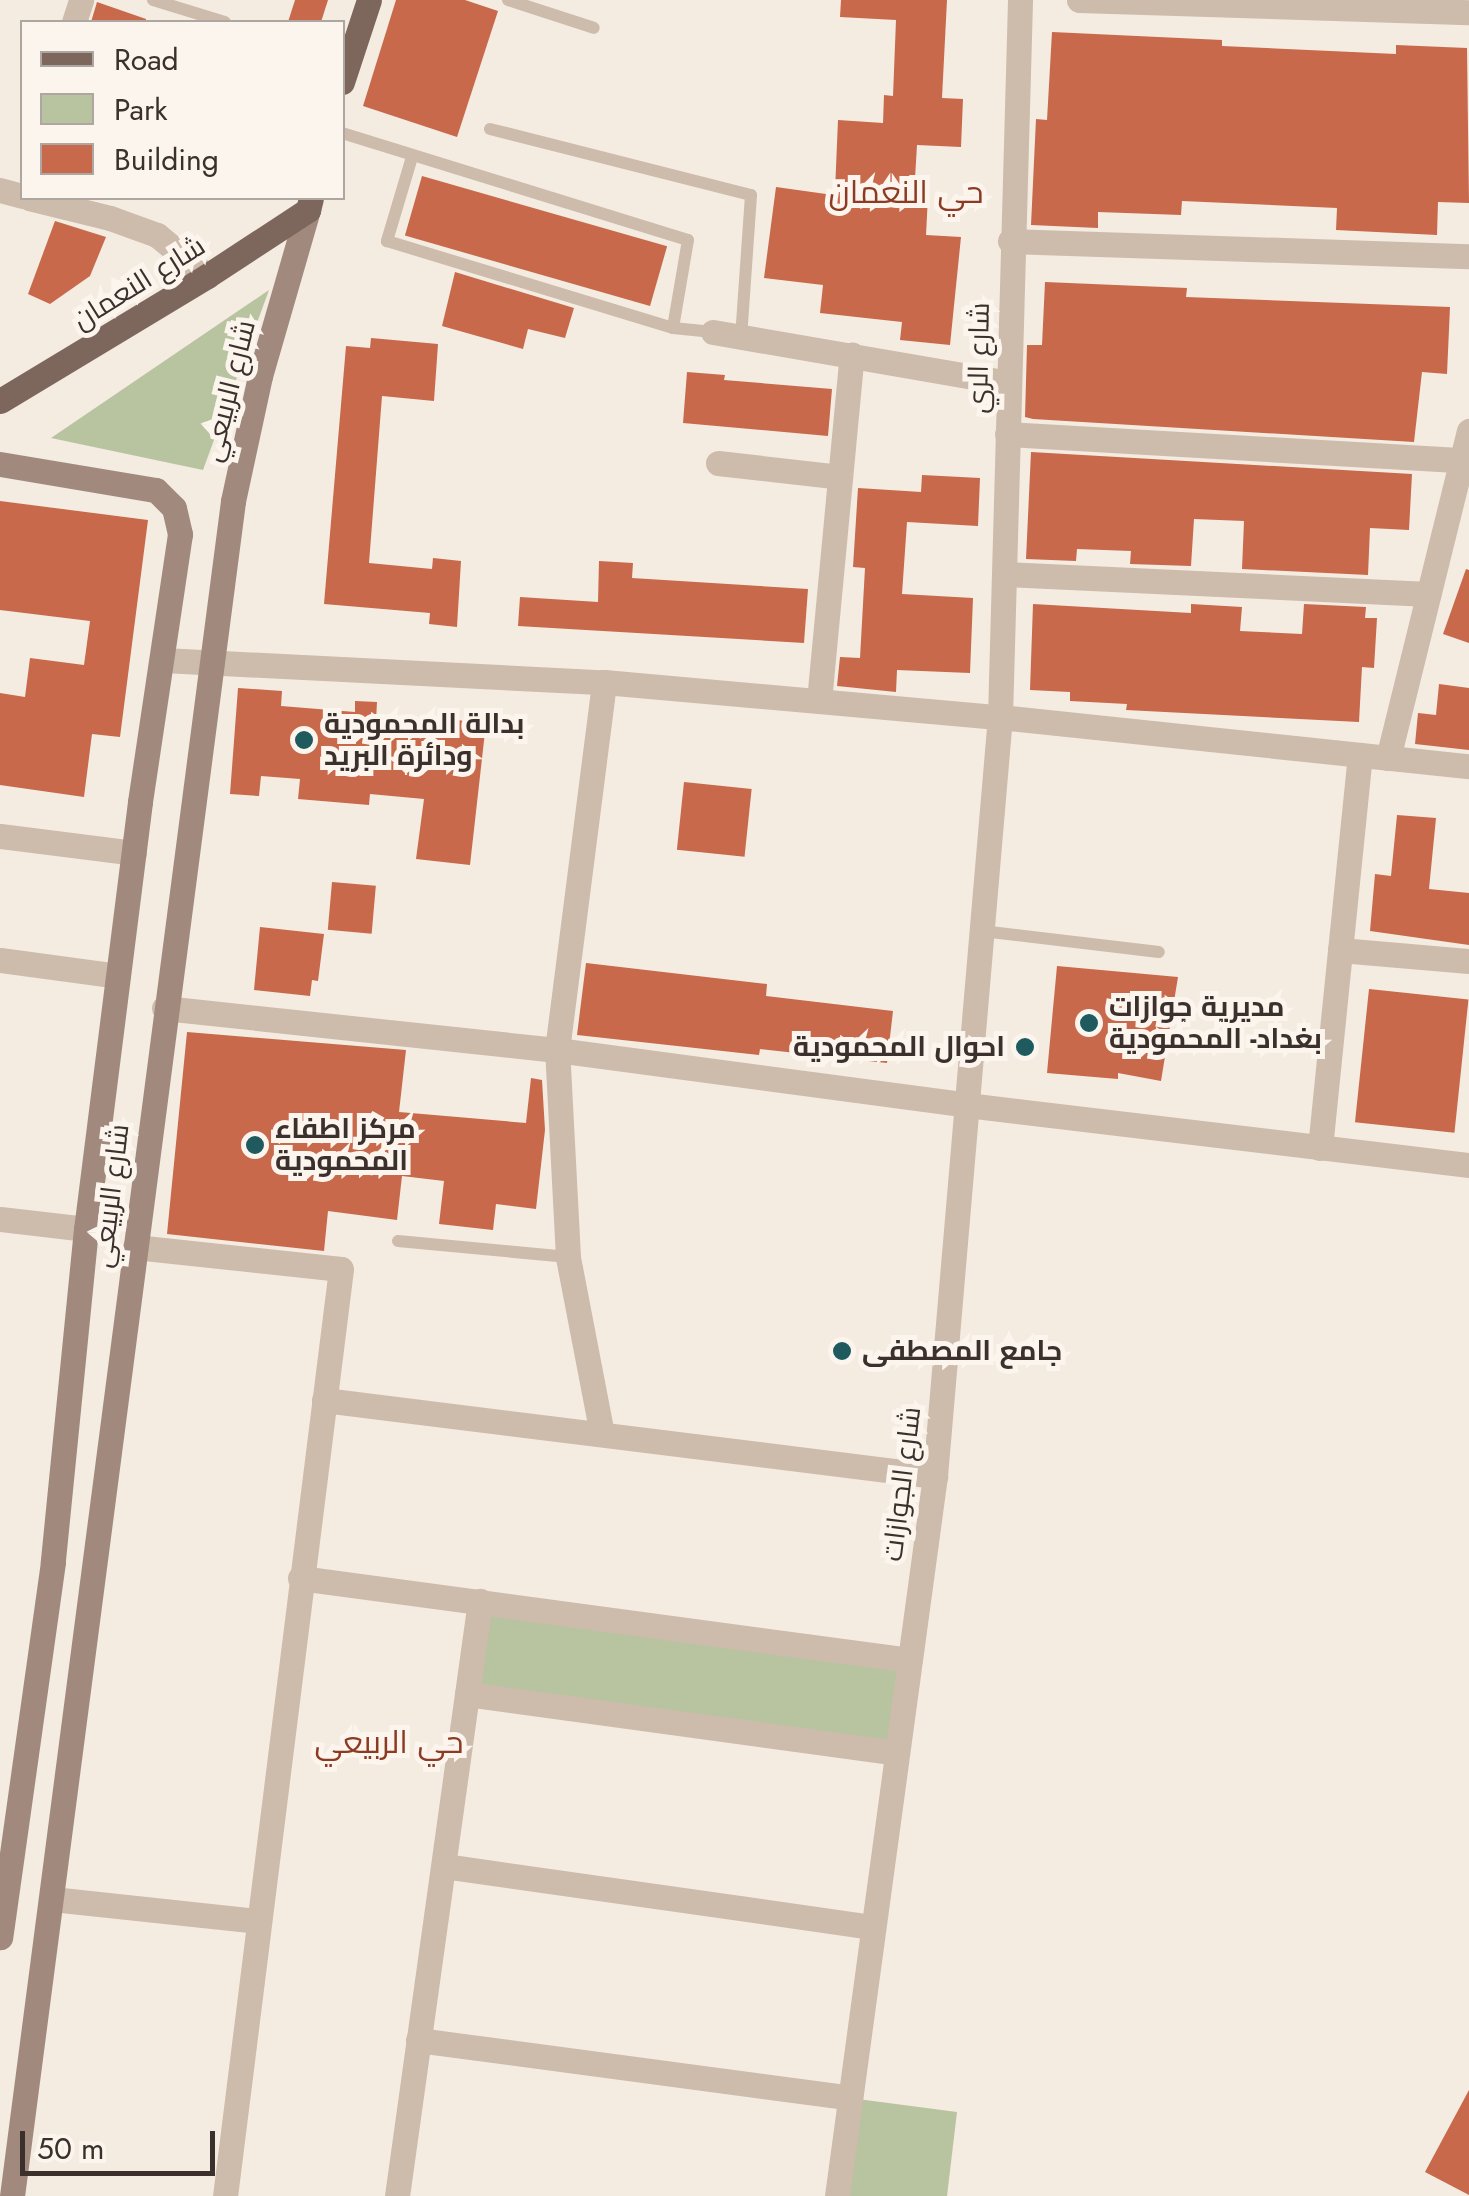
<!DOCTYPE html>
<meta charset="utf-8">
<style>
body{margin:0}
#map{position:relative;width:1469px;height:2196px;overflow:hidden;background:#f4ebe1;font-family:Jost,Cairo,sans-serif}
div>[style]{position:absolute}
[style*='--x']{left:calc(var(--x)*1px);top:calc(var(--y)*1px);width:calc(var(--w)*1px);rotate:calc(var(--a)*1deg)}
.green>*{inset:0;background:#b8c4a0;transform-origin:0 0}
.building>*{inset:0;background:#c8694b;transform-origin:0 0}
.lane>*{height:12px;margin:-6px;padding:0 6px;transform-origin:6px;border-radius:6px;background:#cdbbac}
.street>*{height:25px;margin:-12.5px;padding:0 12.5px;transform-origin:12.5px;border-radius:12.5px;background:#cdbbac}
.secondary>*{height:25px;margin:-12.5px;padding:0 12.5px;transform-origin:12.5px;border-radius:12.5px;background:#a18a7d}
.primary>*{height:25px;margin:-12.5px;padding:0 12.5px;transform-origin:12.5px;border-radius:12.5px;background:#7d675c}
.dots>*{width:28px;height:28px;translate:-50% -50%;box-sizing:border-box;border:5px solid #fbf5ee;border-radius:50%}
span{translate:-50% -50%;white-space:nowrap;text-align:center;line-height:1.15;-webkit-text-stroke:10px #fbf5ee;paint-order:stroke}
.street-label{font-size:28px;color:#3b302b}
.poi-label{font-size:28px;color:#3b302b;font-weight:700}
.left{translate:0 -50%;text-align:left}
.right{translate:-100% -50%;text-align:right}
.quarter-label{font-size:32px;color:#8c3b22}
.legend{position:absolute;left:20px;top:20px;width:325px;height:180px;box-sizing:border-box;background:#fbf5ee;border:2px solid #aea6a0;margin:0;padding:12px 18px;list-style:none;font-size:30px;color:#3b302b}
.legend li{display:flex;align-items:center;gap:20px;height:50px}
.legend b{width:50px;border:2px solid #aea6a0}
.scale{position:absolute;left:20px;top:2131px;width:195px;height:45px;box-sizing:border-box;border:5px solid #3b302b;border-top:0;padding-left:12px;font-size:30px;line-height:35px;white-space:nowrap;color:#3b302b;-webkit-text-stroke:8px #fbf5ee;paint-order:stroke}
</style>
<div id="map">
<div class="green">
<div style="clip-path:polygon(269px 290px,203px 470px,51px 438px)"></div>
<div style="left:480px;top:1601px;width:434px;height:94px;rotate:8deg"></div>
<div style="clip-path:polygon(850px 2098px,957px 2112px,947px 2196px,837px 2196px)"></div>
</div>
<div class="building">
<div style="clip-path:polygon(295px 0,328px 0,321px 22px,288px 22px)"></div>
<div style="clip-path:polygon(396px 0,465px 0,498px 11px,457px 137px,363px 106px)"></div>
<div style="clip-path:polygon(841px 0,947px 0,942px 98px,963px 99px,961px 147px,917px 145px,914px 195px,928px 196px,926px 235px,961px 237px,950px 345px,900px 340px,902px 322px,820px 313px,823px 285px,764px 278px,776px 187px,826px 194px,835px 191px,838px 120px,883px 123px,884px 95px,893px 96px,896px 20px,840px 17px)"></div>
<div style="clip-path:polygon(97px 2px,146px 19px,146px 22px,91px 22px)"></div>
<div style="clip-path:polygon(1052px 32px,1222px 40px,1222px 46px,1396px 54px,1396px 45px,1467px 48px,1469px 203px,1438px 202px,1437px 235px,1336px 230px,1337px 208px,1182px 201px,1181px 215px,1098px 212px,1098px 228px,1031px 225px,1036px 119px,1047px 120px)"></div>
<div style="left:422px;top:176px;width:255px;height:62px;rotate:16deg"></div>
<div style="clip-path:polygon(55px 221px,106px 237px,90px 276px,50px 304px,28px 294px)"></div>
<div style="clip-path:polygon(455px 272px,574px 308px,565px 338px,528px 329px,523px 349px,442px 326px)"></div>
<div style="clip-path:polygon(1045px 282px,1187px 288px,1186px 297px,1450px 307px,1447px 374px,1422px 372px,1414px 442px,1033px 419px,1025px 417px,1027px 345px,1042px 345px)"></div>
<div style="clip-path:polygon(371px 338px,438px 344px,434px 401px,382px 396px,369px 563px,432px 569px,433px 558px,461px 561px,457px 627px,429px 624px,430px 613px,324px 604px,346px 346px,370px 348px)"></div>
<div style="clip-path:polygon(687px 372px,725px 375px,724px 380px,832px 389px,828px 436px,683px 423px)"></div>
<div style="clip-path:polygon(1031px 452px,1412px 474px,1409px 530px,1370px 528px,1368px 575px,1242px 569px,1244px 521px,1194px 519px,1191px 566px,1130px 564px,1131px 551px,1077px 549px,1076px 561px,1026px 559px)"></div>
<div style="clip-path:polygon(922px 475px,980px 478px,978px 526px,907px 522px,902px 594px,973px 598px,970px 673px,897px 670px,896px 692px,837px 686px,840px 657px,860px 658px,865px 568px,853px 567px,858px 488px,921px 492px)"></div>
<div style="clip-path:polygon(0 501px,148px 520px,120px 737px,92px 734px,84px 797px,0 785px,0 693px,25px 697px,30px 658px,84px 665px,90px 621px,0 610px)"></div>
<div style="clip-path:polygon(599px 561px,633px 563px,632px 578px,808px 589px,804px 643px,518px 626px,520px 597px,598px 602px)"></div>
<div style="clip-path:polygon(1466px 569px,1469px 570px,1469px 643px,1443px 634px)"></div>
<div style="clip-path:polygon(1033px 604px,1191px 613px,1191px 604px,1242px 607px,1240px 631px,1302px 634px,1304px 604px,1366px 607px,1365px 618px,1377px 618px,1374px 668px,1362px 667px,1359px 722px,1126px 710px,1127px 704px,1070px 701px,1070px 692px,1030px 690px)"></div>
<div style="clip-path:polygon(1439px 684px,1469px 688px,1469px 750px,1415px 744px,1418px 713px,1436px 715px)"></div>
<div style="clip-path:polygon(238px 688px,282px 691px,281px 706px,355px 712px,355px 701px,377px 702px,376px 721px,425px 727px,427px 717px,486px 723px,470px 865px,416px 859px,424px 799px,370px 794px,369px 805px,298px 799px,300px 779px,261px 776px,259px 796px,230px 794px)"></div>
<div style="left:684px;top:782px;width:68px;height:68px;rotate:6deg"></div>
<div style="clip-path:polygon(1397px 815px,1436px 818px,1429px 889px,1469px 893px,1469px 945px,1370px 931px,1375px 874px,1391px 876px)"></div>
<div style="left:332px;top:882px;width:44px;height:48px;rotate:5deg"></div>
<div style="clip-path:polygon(260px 927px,324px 934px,318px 981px,312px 980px,310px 996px,254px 990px)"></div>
<div style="clip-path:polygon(586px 963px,767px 984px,766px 996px,893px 1011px,887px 1063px,760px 1049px,759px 1055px,577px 1035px)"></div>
<div style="clip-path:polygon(1057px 966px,1178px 977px,1161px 1081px,1118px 1073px,1118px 1079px,1047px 1073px)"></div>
<div style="left:1369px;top:989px;width:100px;height:134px;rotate:6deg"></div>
<div style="clip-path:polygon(187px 1032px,406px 1050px,399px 1112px,526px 1123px,531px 1078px,542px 1080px,545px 1130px,536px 1209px,496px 1204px,493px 1230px,439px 1224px,444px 1181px,402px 1176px,397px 1220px,328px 1211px,324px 1251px,167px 1234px)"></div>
<div style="clip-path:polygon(1469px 2090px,1469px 2195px,1425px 2172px)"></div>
</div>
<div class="lane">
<div style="--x:153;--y:0;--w:75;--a:17"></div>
<div style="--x:508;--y:0;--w:90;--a:18"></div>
<div style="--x:490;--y:129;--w:269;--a:14.2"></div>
<div style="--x:751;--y:195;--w:142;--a:94"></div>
<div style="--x:342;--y:133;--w:362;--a:17.2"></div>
<div style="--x:688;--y:240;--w:89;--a:99.7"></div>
<div style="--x:673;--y:328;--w:40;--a:5.7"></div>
<div style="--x:412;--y:157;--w:88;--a:106.6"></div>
<div style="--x:387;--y:241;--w:299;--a:16.9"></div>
<div style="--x:982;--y:931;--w:178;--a:6.8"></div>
<div style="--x:398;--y:1241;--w:171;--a:5.4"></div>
</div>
<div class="street">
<div style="--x:1079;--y:0;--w:390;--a:1.8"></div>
<div style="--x:74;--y:22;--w:23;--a:-72"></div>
<div style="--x:0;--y:190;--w:23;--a:15"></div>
<div style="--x:29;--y:198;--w:83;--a:13.9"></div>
<div style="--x:110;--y:218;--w:50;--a:19.9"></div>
<div style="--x:157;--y:235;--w:65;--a:39.4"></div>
<div style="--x:1010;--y:241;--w:459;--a:1.9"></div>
<div style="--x:713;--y:332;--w:299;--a:9.8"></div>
<div style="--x:1007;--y:434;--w:463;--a:3.3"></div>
<div style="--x:718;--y:463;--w:123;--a:6.5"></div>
<div style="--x:1006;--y:574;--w:423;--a:2.7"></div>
<div style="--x:163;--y:660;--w:442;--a:2.9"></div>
<div style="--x:604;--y:682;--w:398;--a:5.1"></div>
<div style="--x:1000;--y:717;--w:472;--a:6"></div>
<div style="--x:819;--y:701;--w:348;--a:-84.6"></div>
<div style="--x:1388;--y:758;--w:337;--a:-76.1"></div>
<div style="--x:0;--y:836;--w:135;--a:7.2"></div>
<div style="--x:1340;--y:950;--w:129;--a:4.9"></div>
<div style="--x:0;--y:960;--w:119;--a:7.7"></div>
<div style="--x:164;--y:1008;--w:395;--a:6.1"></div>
<div style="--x:557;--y:1050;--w:414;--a:7.6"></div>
<div style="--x:967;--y:1105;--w:506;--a:6.82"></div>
<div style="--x:1320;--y:1148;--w:395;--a:-84.2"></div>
<div style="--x:0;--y:1219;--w:87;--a:6.6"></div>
<div style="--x:135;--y:1247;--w:207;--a:6.1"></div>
<div style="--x:341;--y:1269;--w:934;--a:97.13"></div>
<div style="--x:324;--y:1400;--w:616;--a:7.09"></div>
<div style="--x:602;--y:1434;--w:180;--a:-100.9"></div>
<div style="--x:568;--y:1257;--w:207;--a:-93"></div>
<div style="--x:557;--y:1050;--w:371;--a:-82.7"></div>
<div style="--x:300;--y:1578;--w:615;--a:7.66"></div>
<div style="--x:467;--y:1694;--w:434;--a:7.8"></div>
<div style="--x:444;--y:1866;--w:433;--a:8.1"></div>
<div style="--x:52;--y:1899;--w:208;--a:6.1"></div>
<div style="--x:418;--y:2040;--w:436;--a:7.6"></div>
<div style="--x:397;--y:2196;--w:601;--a:-82.06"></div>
<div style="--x:837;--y:2196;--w:727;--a:-82.25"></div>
<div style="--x:935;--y:1476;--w:762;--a:-85.11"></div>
<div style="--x:1000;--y:717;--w:717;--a:-88.4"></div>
</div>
<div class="secondary">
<div style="--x:0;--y:464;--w:158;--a:9.5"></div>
<div style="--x:156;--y:490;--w:25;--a:45"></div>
<div style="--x:174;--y:508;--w:27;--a:77"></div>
<div style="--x:180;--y:534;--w:271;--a:98.5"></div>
<div style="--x:140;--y:802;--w:430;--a:97.2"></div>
<div style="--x:86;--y:1229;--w:335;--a:95.7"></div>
<div style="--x:53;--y:1562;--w:379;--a:98"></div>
<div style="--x:12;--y:2196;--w:1709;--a:-82.57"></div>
<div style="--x:233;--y:501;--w:128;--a:-77.8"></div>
<div style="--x:260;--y:376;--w:173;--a:-73.9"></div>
</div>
<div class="primary">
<div style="--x:342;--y:82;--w:86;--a:-71.8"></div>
<div style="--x:0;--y:401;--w:242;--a:-31.1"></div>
<div style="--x:207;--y:276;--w:121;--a:-33.2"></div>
<div style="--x:308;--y:210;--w:12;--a:-76"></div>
</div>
<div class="dots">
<div style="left:304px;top:740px;background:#1f5a5e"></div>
<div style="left:1089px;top:1023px;background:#1f5a5e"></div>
<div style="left:1025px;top:1047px;background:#1f5a5e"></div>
<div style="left:255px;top:1145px;background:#1f5a5e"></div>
<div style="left:842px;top:1351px;background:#1f5a5e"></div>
</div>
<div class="street-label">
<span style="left:139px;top:283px;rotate:-32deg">شارع النعمان</span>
<span style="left:979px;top:358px;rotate:-89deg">شارع الري</span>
<span style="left:229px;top:391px;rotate:-76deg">شارع الربيعي</span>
<span style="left:111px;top:1196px;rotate:-83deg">شارع الربيعي</span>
<span style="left:902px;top:1484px;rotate:-83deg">شارع الجوازات</span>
</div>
<div class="poi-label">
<span class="left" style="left:324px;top:740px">بدالة المحمودية<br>ودائرة البريد</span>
<span class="left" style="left:1109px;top:1023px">مديرية جوازات<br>بغداد- المحمودية</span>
<span class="right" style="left:1005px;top:1047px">احوال المحمودية</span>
<span class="left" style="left:275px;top:1145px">مركز اطفاء<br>المحمودية</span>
<span class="left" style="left:862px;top:1351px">جامع المصطفى</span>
</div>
<div class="quarter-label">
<span style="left:906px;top:192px">حي النعمان</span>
<span style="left:389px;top:1742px">حي الربيعي</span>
</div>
<ul class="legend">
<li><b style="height:12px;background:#7d675c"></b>Road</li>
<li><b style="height:28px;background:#b8c4a0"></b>Park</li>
<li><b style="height:28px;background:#c8694b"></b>Building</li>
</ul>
<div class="scale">50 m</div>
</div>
